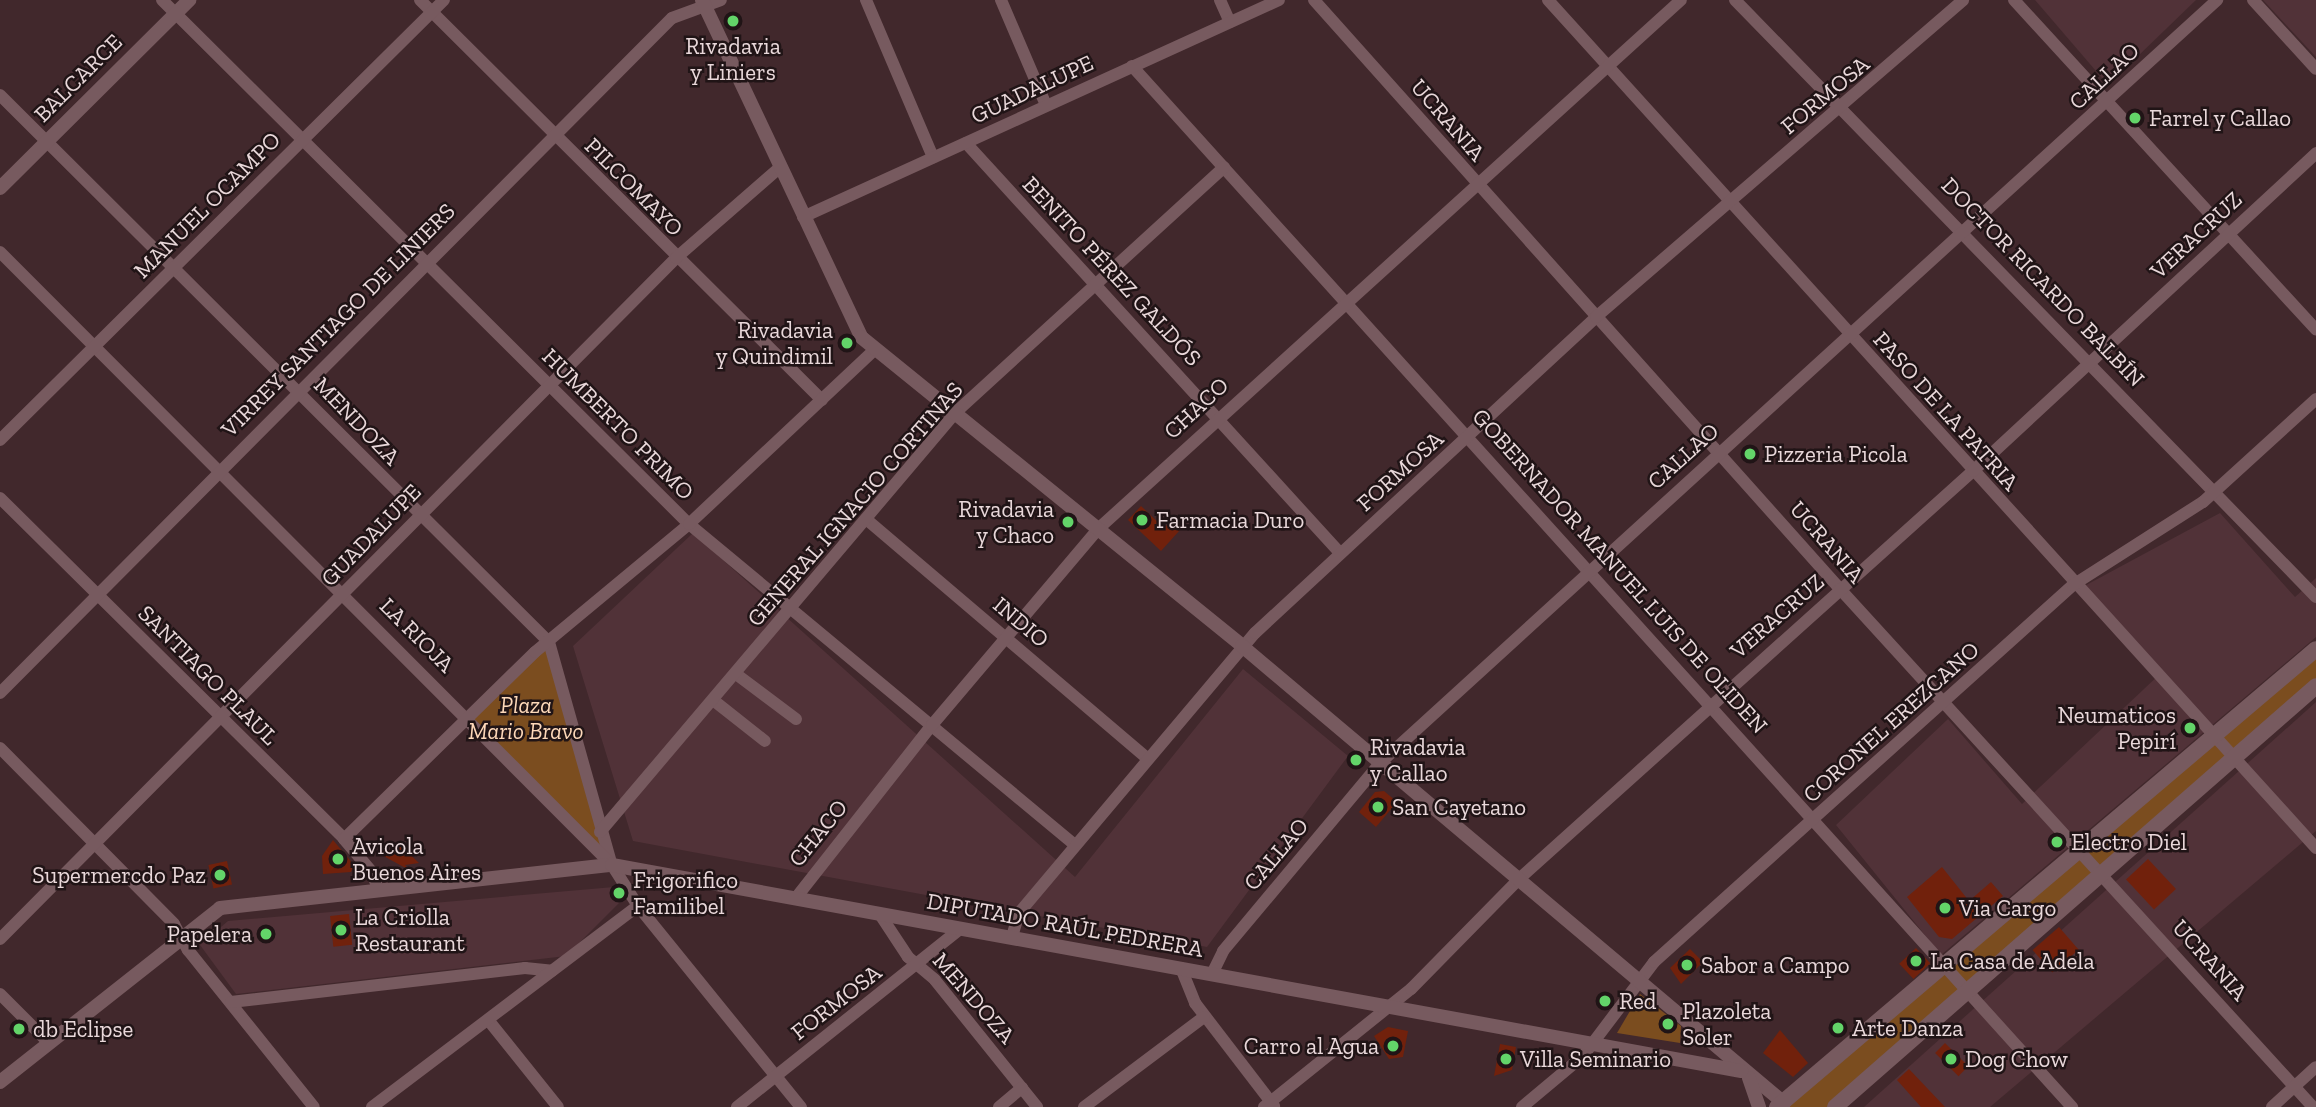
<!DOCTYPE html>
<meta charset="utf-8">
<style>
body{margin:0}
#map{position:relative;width:2316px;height:1107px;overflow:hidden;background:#41282c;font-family:"Zilla Slab",serif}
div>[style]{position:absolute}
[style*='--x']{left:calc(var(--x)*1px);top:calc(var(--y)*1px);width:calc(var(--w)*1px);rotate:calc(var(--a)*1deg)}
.built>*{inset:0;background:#513238}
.green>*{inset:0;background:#7b4d1f}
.building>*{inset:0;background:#71210c;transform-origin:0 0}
.minor>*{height:12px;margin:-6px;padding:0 6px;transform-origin:6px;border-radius:6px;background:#775a5f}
.tertiary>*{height:14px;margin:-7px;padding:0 7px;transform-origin:7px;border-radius:7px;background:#775a5f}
.secondary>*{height:16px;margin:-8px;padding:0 8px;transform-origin:8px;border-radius:8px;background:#775a5f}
.dots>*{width:19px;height:19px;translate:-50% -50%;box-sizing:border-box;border:4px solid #201416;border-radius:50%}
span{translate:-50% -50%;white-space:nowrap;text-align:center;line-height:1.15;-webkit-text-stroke:5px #201416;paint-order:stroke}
.poi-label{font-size:23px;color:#e9d8da}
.left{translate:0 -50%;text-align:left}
.right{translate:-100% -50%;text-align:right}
.street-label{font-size:23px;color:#e9d8da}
.park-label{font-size:23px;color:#fdd8b9;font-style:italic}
</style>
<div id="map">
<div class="built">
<div style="clip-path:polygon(2035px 0,2196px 0,2108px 85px)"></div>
<div style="clip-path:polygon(2263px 0,2316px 0,2316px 57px)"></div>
<div style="clip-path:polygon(2220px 513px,2295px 597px,2316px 578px,2316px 637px,1941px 955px,1836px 825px,1948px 719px,2022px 804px,2162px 672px,2077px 590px)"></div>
<div style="clip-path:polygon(693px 533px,1075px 877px,1243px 669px,1348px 756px,1207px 947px,633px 841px,573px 646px)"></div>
<div style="clip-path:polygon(2316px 702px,2316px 831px,1990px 1107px,1864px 1107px)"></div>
<div style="clip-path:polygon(637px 885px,566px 956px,236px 994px,200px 945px,228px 921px)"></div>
</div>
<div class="green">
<div style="clip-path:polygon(549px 642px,612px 865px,467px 716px)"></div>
<div style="clip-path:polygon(2316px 649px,2316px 686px,1835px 1107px,1787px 1107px)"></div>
<div style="clip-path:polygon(1640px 994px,1681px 1026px,1680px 1043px,1617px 1033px)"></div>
</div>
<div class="building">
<div style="clip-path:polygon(1141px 506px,1164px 528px,1170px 522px,1180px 530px,1161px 551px,1128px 520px)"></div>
<div style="clip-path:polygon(1384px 791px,1397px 802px,1376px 827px,1359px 812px,1375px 792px)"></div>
<div style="clip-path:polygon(333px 840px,354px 865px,351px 872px,323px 874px,322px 856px)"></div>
<div style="clip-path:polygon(400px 845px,419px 863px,405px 865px,411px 871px,378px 853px,384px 846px,393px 853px)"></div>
<div style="left:2148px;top:859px;width:41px;height:30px;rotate:47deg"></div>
<div style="left:227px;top:861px;width:24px;height:19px;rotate:78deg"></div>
<div style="clip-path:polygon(1942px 867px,1969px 901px,1991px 882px,2003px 896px,1952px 939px,1939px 937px,1907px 897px)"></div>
<div style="left:349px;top:914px;width:31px;height:19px;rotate:84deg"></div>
<div style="left:2059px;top:927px;width:30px;height:35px;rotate:49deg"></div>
<div style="left:1916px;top:948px;width:21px;height:23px;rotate:47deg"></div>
<div style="clip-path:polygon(1690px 949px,1703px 962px,1681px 984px,1670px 968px)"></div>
<div style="clip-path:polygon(1388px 1027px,1408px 1031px,1403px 1057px,1389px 1059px,1374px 1036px)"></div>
<div style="clip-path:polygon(1780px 1030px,1808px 1063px,1793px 1077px,1763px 1053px)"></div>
<div style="left:1945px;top:1043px;width:33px;height:14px;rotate:45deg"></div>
<div style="clip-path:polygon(1500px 1044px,1516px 1047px,1512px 1070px,1494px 1076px)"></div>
<div style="clip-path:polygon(1909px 1069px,1945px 1107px,1921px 1107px,1897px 1080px)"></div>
</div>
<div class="minor">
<div style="--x:162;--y:0;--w:743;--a:44.84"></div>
<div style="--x:689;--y:524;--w:502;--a:39.75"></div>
<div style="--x:420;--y:0;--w:567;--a:44.86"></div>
<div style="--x:866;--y:0;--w:171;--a:66.9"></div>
<div style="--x:1001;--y:0;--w:114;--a:66.8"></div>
<div style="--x:1220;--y:0;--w:24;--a:66"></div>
<div style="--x:1314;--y:0;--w:790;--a:48.23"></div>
<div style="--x:1840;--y:589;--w:701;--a:47.6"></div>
<div style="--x:1548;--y:0;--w:1144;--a:47.83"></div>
<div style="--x:1735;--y:0;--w:833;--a:45.78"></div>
<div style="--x:2014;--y:0;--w:447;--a:47.5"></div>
<div style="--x:2253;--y:0;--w:93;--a:47.6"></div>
<div style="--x:1132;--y:66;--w:1403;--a:47.92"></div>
<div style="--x:0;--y:95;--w:775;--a:44.9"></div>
<div style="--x:549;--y:642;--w:230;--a:74.3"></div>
<div style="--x:966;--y:143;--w:555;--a:47.63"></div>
<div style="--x:803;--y:217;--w:523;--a:-24.51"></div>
<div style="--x:0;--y:252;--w:866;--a:45.05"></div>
<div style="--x:612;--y:865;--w:49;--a:57.6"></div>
<div style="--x:638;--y:906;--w:259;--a:51"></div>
<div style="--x:0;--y:440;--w:625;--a:-44.74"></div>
<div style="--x:0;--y:498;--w:484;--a:44.7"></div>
<div style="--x:344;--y:839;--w:43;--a:49.7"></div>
<div style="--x:372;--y:872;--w:18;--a:71"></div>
<div style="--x:866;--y:519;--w:369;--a:40.4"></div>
<div style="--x:736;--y:674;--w:75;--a:36.9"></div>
<div style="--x:0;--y:693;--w:952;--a:-45.13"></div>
<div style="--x:672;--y:18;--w:52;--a:-20.2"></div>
<div style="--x:713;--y:700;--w:66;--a:38.3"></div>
<div style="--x:0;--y:748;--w:247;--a:45.3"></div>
<div style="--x:174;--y:924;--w:30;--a:62"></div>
<div style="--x:188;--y:950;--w:201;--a:51.3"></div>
<div style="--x:600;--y:832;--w:551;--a:-49.71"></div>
<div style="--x:956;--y:412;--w:363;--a:-42.4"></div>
<div style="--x:344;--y:839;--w:267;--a:-44.4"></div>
<div style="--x:535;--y:652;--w:200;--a:-39.7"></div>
<div style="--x:689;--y:524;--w:254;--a:-43.2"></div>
<div style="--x:795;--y:899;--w:221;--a:-51.8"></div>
<div style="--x:932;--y:725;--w:257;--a:-49.7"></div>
<div style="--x:1098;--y:529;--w:787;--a:-42.22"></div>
<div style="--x:881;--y:916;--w:49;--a:56.6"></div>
<div style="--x:908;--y:957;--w:35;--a:40"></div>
<div style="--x:935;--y:980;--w:163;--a:51.2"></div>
<div style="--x:1012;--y:937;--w:25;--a:-74"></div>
<div style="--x:1019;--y:913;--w:366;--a:-49.9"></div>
<div style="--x:1255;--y:633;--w:465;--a:-42.8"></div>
<div style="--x:1596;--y:317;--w:485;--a:-40.8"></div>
<div style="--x:0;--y:939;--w:960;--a:-45.21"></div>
<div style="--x:676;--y:258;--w:137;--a:-41.1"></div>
<div style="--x:1181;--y:968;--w:38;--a:68"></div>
<div style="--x:1195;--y:1003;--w:130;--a:52.5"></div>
<div style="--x:1212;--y:974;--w:25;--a:-64"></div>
<div style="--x:1223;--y:951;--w:245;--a:-50.1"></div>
<div style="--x:1380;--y:763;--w:1133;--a:-42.35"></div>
<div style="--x:0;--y:994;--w:69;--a:45"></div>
<div style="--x:231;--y:1002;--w:296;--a:-6.6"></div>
<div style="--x:525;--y:968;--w:27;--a:6"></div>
<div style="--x:489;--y:1021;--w:110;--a:51.3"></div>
<div style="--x:372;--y:1107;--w:333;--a:-37.1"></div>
<div style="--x:737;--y:1107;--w:285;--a:-38.6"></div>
<div style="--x:999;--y:1107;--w:30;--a:-40"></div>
<div style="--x:1084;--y:1107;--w:150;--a:-36.9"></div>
<div style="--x:1264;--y:1107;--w:189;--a:-38.8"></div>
<div style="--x:1411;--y:989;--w:154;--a:-45.5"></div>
<div style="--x:1519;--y:879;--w:610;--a:-41.95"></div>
<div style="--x:1973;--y:471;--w:468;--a:-42.8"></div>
<div style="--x:1522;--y:1107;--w:80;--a:-39.9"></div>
<div style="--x:1583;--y:1056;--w:118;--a:-52.9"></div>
<div style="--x:1654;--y:962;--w:564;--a:-41.98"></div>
<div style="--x:2073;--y:585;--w:154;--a:-32.6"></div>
<div style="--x:2203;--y:502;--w:153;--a:-42.3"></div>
<div style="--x:2272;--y:1107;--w:59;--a:-42.3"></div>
</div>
<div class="tertiary">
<div style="--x:702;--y:0;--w:373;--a:64.7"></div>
<div style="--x:861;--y:337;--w:491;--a:39"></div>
<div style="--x:1242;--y:646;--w:709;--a:40.14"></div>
<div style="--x:0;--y:188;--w:267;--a:-44.8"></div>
<div style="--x:1749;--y:1078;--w:31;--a:71"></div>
<div style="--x:0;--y:1082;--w:280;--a:-38.3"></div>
<div style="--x:220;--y:908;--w:394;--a:-6.3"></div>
<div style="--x:612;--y:865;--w:1148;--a:10.34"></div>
</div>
<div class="secondary">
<div style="--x:1777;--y:1107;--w:707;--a:-40.36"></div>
<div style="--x:1835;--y:1107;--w:639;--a:-41.19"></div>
</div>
<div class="dots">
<div style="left:733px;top:21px;background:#63d469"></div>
<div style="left:2135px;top:118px;background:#63d469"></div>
<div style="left:847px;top:343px;background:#63d469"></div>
<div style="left:1750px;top:454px;background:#63d469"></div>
<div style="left:1142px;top:520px;background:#63d469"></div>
<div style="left:1068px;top:522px;background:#63d469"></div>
<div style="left:2190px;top:728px;background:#63d469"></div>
<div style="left:1356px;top:760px;background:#63d469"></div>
<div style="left:1378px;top:807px;background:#63d469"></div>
<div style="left:2057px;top:842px;background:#63d469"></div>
<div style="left:338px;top:859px;background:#63d469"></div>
<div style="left:220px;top:875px;background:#63d469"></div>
<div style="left:619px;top:893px;background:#63d469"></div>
<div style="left:1945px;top:908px;background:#63d469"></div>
<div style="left:341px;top:930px;background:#63d469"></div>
<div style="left:266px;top:934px;background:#63d469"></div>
<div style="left:1916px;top:961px;background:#63d469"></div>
<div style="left:1687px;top:965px;background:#63d469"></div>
<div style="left:1605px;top:1001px;background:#63d469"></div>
<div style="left:1668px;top:1024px;background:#63d469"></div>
<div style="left:1838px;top:1028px;background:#63d469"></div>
<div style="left:19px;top:1029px;background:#63d469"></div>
<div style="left:1393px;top:1046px;background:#63d469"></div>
<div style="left:1506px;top:1059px;background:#63d469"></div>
<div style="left:1951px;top:1059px;background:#63d469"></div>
</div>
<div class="poi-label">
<span style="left:733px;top:59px">Rivadavia<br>y Liniers</span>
<span class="left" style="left:2149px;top:118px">Farrel y Callao</span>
<span class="right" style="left:833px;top:343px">Rivadavia<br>y Quindimil</span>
<span class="left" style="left:1764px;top:454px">Pizzeria Picola</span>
<span class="right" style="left:1054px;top:522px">Rivadavia<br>y Chaco</span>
<span class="left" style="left:1156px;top:520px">Farmacia Duro</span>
<span class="right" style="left:2176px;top:728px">Neumaticos<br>Pepirí</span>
<span class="left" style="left:1370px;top:760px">Rivadavia<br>y Callao</span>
<span class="left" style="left:1392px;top:807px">San Cayetano</span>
<span class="left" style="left:2071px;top:842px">Electro Diel</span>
<span class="left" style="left:352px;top:859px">Avicola<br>Buenos Aires</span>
<span class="right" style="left:206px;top:875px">Supermercdo Paz</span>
<span class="left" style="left:633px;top:893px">Frigorifico<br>Familibel</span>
<span class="left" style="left:1959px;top:908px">Via Cargo</span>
<span class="left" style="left:355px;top:930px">La Criolla<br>Restaurant</span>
<span class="right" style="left:252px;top:934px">Papelera</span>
<span class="left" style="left:1930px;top:961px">La Casa de Adela</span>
<span class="left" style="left:1701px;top:965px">Sabor a Campo</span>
<span class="left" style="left:1619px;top:1001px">Red</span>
<span class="left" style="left:1682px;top:1024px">Plazoleta<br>Soler</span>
<span class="left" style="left:1852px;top:1028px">Arte Danza</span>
<span class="left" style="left:33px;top:1029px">db Eclipse</span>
<span class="right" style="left:1379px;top:1046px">Carro al Agua</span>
<span class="left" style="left:1520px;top:1059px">Villa Seminario</span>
<span class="left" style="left:1965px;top:1059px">Dog Chow</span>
</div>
<div class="street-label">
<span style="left:2104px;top:76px;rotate:-43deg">CALLAO</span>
<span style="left:78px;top:78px;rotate:-45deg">BALCARCE</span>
<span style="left:1032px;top:89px;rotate:-25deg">GUADALUPE</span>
<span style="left:1825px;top:95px;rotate:-40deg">FORMOSA</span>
<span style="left:1448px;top:120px;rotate:49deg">UCRANIA</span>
<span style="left:634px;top:187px;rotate:45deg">PILCOMAYO</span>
<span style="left:207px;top:205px;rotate:-45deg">MANUEL OCAMPO</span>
<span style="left:2196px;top:235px;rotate:-43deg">VERACRUZ</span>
<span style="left:1112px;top:271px;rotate:47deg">BENITO PÉREZ GALDÓS</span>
<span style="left:2043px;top:282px;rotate:46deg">DOCTOR RICARDO BALBÍN</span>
<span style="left:338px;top:320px;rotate:-45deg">VIRREY SANTIAGO DE LINIERS</span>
<span style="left:1196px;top:408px;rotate:-43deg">CHACO</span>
<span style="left:1946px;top:411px;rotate:48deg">PASO DE LA PATRIA</span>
<span style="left:357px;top:421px;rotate:46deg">MENDOZA</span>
<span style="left:618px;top:424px;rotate:45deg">HUMBERTO PRIMO</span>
<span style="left:1683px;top:456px;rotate:-42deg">CALLAO</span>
<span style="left:1400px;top:471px;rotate:-42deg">FORMOSA</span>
<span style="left:855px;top:504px;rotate:-49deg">GENERAL IGNACIO CORTINAS</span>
<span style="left:371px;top:535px;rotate:-46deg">GUADALUPE</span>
<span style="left:1827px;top:542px;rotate:49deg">UCRANIA</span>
<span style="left:1620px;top:571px;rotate:48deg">GOBERNADOR MANUEL LUIS DE OLIDEN</span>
<span style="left:1777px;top:616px;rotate:-41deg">VERACRUZ</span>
<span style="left:1021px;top:622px;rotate:40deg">INDIO</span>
<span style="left:417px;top:635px;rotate:45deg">LA RIOJA</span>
<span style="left:208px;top:675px;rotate:45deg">SANTIAGO PLAUL</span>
<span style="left:1891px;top:722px;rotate:-42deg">CORONEL EREZCANO</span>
<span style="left:818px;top:833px;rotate:-51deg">CHACO</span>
<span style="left:1276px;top:854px;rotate:-50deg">CALLAO</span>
<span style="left:1065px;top:925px;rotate:10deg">DIPUTADO RAÚL PEDRERA</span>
<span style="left:2210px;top:960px;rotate:48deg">UCRANIA</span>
<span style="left:974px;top:998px;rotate:49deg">MENDOZA</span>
<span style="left:836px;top:1002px;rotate:-38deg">FORMOSA</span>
</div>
<div class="park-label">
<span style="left:526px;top:718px">Plaza<br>Mario Bravo</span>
</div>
</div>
